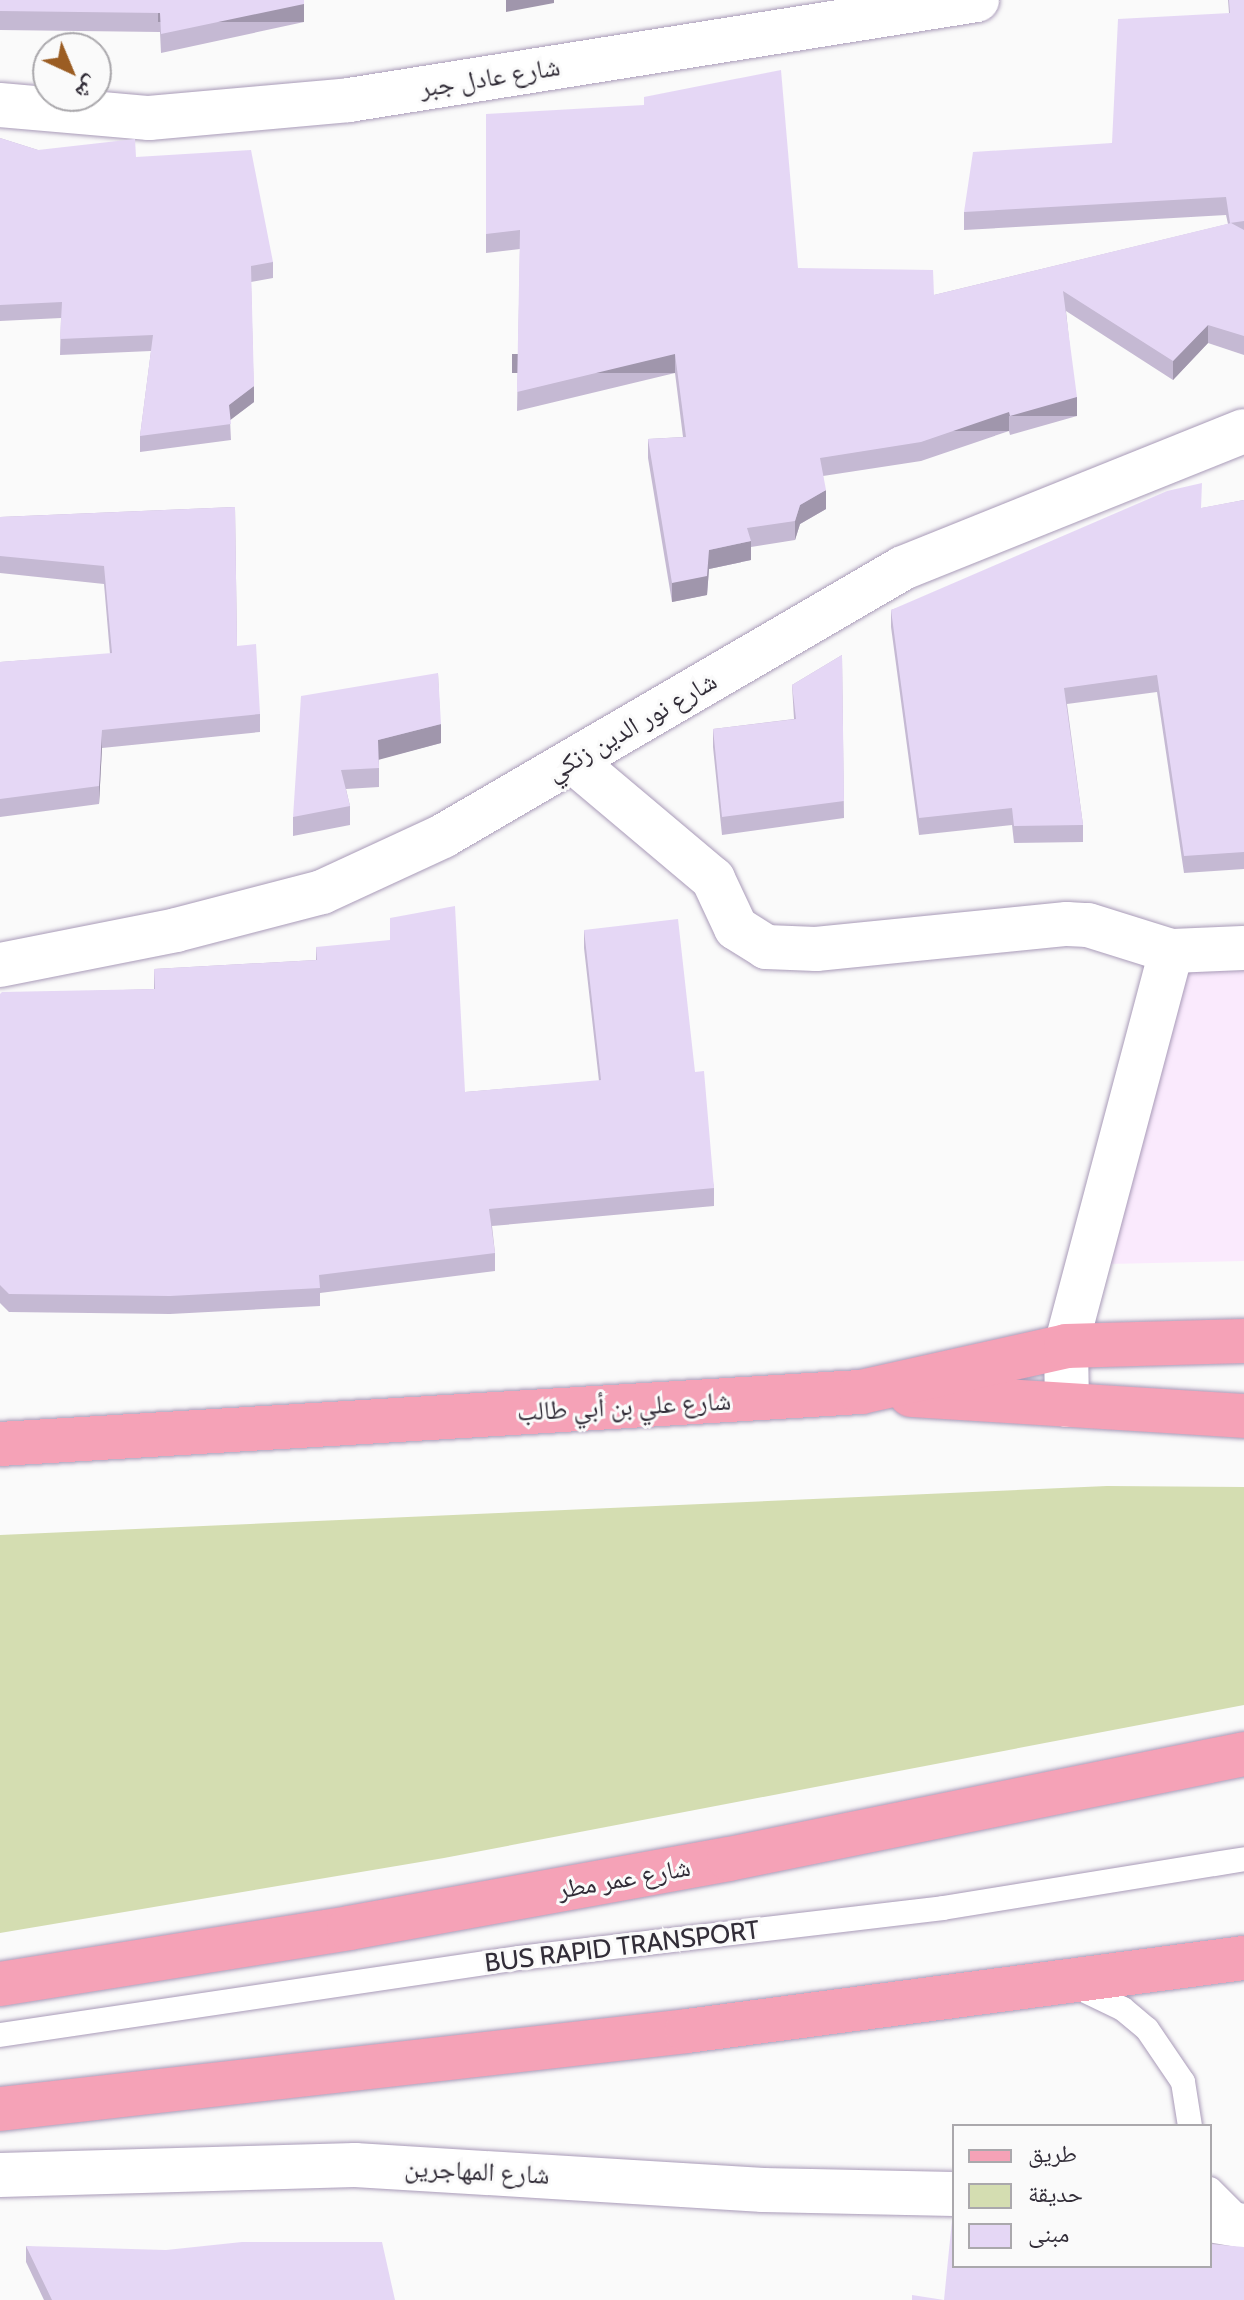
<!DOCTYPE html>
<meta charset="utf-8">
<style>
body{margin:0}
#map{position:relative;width:1244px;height:2300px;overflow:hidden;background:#fafafa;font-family:Cabin,"Noto Naskh Arabic",sans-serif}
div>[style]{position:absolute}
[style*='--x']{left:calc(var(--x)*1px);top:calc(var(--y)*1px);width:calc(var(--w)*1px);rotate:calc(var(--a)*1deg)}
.commercial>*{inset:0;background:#faeafd}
.green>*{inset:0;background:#d4ddb1}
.roads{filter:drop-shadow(0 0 2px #a99bb8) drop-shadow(0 0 2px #a99bb8)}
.service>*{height:24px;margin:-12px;padding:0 12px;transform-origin:12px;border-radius:12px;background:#fff}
.minor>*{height:44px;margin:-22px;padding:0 22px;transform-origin:22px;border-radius:22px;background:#fff}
.tertiary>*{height:44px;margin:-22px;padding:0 22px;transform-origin:22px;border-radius:22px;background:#fff}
.primary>*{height:44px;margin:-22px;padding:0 22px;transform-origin:22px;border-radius:22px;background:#f5a2b7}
.wall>*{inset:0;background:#c5b9d3}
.shaded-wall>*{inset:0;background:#a096ac;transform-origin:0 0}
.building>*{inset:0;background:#e5d7f5}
span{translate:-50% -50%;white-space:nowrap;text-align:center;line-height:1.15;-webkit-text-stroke:6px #fafafa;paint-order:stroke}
.street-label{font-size:26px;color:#322d38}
.legend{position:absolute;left:952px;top:2124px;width:260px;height:144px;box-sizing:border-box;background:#fafafa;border:2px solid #aaa8ac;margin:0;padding:10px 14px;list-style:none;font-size:24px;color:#322d38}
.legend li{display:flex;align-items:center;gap:16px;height:40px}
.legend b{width:40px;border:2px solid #aaa8ac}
.north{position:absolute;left:32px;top:32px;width:80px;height:80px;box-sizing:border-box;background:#fafafa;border:2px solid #aaa8ac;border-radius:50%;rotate:136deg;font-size:22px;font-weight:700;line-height:32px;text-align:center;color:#322d38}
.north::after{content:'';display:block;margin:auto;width:28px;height:36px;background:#9b5d23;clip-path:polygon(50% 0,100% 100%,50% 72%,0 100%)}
</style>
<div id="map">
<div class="commercial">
<div style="clip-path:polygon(1186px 969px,1244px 971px,1244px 1261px,1108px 1264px)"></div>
</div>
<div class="green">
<div style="clip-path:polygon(1107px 1486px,1244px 1487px,1244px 1705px,444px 1858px,0 1933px,0 1535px)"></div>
</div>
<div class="roads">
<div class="service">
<div style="--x:1075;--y:1986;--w:53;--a:25.6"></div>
<div style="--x:1123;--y:2009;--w:31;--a:40"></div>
<div style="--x:1147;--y:2029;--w:64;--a:55.8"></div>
<div style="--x:1183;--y:2082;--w:45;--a:81"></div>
<div style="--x:0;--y:2035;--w:525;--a:-8.44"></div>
<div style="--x:519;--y:1958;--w:427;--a:-6.7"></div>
<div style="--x:943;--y:1908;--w:305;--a:-9.2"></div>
<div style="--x:1210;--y:2189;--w:45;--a:45"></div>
</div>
<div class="minor">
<div style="--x:0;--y:105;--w:150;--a:5"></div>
<div style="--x:149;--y:118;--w:201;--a:-5.1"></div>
<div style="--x:349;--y:100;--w:636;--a:-9.05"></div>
<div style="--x:574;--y:762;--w:182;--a:40.1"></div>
<div style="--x:713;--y:879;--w:54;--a:64.9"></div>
<div style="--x:736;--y:928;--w:36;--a:32"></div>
<div style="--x:766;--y:947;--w:50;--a:2.3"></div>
<div style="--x:816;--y:949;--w:252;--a:-5.7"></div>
<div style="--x:1067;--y:924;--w:21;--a:3"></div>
<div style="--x:1088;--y:925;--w:87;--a:17.4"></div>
<div style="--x:1067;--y:1405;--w:59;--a:-91"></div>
<div style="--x:1066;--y:1346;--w:409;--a:-75.1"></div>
<div style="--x:1171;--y:951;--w:73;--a:-2.4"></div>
<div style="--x:0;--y:2175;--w:355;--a:-1.6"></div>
<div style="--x:355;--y:2165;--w:409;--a:3.5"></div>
<div style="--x:763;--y:2190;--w:191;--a:1.2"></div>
<div style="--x:1210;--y:2220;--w:35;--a:10"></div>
</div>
<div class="tertiary">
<div style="--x:0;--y:965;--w:179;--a:-11.2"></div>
<div style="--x:176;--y:930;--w:151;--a:-14.6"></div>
<div style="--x:322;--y:892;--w:133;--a:-24.8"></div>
<div style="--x:443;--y:836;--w:532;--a:-30.23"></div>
<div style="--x:903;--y:568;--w:367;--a:-21.9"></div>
</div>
<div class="primary">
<div style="--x:911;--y:1395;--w:334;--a:3.6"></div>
<div style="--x:0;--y:1444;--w:863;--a:-3.46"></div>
<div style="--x:861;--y:1392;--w:210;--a:-12.6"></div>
<div style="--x:1066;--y:1346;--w:178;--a:-1.6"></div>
<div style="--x:0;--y:1984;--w:353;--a:-9.1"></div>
<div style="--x:349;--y:1928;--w:386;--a:-10.3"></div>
<div style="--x:729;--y:1859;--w:526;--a:-11.52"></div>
<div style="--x:0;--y:2109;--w:691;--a:-6.48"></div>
<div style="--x:687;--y:2031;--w:562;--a:-7.47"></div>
</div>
</div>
<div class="wall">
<div style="clip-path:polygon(0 0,304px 22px,161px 53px,160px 32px,0 30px)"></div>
<div style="clip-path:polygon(1228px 0,1244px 0,1244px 355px,1208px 343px,1173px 380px,1066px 311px,1077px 416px,1010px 435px,1009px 431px,921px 461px,823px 476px,826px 509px,800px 524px,795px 540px,751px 547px,751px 560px,709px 569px,707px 595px,672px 602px,648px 458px,648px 439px,683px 437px,675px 373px,517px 411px,520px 249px,486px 253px,486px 114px,798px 268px,934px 295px,1228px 224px,1226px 215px,964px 230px,964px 212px,1112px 143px,1229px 13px)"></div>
<div style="clip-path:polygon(0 138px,38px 150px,136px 157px,273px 262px,273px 278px,251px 282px,254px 402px,230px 420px,231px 440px,140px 452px,140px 436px,151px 351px,60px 355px,61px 318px,0 321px)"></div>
<div style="clip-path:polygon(1244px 500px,1244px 869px,1184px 873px,1157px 692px,1067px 704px,1083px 825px,1083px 842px,1014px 843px,1012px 825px,919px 835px,891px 627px,891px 610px,1202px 508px)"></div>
<div style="clip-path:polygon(235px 507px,237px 646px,260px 714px,260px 732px,102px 748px,99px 804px,0 817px,0 662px,110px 654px,104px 584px,0 573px,0 517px)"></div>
<div style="clip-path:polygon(842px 655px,844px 818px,722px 835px,713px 747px,713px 729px,794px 719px,792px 685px)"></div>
<div style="clip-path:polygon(438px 673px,441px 743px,379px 759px,379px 787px,346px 789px,350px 806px,350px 825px,293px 836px,293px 817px)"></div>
<div style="clip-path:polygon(584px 930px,695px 1072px,714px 1188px,714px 1206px,492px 1226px,495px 1253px,495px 1271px,320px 1293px,320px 1306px,170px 1314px,9px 1312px,0 1303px,0 994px,154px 989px,154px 969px,316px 960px,316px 947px,465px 1092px,599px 1081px,584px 948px)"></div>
<div style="clip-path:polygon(26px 2246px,395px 2300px,44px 2300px,26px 2262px)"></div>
</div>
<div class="shaded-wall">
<div style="clip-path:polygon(506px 0,554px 0,554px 3px,506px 12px)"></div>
<div style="left:304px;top:4px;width:18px;height:146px;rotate:90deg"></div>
<div style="clip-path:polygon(1208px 325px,1208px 343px,1173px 380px,1173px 361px)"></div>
<div style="left:675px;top:354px;width:19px;height:163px;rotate:90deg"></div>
<div style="clip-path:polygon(254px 386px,254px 402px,229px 421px,229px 405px)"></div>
<div style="left:1077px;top:397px;width:19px;height:70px;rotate:90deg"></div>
<div style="left:1009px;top:412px;width:19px;height:93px;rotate:90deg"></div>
<div style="clip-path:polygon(826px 490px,826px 509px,800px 524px,795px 540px,795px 521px,800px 505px)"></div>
<div style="clip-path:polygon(751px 541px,751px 560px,709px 569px,707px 595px,672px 602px,672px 583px,709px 550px)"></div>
<div style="clip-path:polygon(441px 724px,441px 743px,378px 760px,378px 740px)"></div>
<div style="clip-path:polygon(102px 730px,102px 748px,99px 804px,99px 786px)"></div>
</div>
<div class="building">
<div style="clip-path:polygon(0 0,304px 0,304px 4px,161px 34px,160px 13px,0 11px)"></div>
<div style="clip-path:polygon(1229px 0,1244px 0,1244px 221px,1230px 223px,1226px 197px,964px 212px,973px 152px,1112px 143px,1118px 19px,1230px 13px)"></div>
<div style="clip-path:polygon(781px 70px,798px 268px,933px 270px,934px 295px,1231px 223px,1244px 230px,1244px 336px,1208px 325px,1173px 361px,1063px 291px,1077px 397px,1010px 416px,1009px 412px,921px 442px,820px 458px,826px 490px,800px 505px,795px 521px,747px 528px,751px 541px,709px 550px,707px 576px,672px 583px,648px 439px,686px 437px,675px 354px,517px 392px,520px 230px,486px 234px,486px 114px,644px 105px,644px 97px)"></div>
<div style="clip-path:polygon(0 138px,38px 150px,135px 139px,136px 157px,251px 150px,273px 262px,251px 266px,254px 386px,229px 405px,231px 424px,140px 436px,153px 335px,60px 339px,62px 302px,0 305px)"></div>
<div style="clip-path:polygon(1202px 483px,1201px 508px,1244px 500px,1244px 852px,1184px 856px,1157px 675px,1064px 688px,1083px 825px,1014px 826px,1012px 808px,919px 818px,891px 610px,1167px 491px)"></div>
<div style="clip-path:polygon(235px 507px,237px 646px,256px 644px,260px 714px,102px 730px,99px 786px,0 799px,0 662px,112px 653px,104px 566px,0 556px,0 517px)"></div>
<div style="clip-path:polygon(842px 655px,844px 801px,722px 817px,713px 729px,796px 719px,792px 685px)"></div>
<div style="clip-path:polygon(438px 673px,441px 724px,378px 740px,379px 768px,341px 770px,350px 806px,293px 817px,301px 696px)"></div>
<div style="clip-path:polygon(455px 906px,465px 1092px,601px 1080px,584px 930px,678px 919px,695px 1072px,704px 1071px,714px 1188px,489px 1209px,495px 1253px,319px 1275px,320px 1288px,170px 1296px,9px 1294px,0 1285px,0 994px,2px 992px,155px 989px,154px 969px,317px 960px,316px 947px,390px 940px,390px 918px)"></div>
<div style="clip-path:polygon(952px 2220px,954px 2220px,954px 2266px,1210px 2266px,1210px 2244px,1244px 2247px,1244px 2300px,912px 2300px,912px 2295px,944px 2300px)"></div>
<div style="clip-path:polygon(242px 2242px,382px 2242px,395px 2300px,52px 2300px,26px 2246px,166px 2250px)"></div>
</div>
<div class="street-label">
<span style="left:490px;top:78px;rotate:-9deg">شارع عادل جبر</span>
<span style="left:632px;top:727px;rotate:-30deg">شارع نور الدين زنكي</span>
<span style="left:624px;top:1407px;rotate:-3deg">شارع علي بن أبي طالب</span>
<span style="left:624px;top:1879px;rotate:-10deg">شارع عمر مطر</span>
<span style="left:622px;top:1947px;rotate:-7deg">BUS RAPID TRANSPORT</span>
<span style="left:477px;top:2172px;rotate:3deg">شارع المهاجرين</span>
</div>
<ul class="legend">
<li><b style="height:10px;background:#f5a2b7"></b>طريق</li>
<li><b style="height:22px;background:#d4ddb1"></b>حديقة</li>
<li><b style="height:22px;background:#e5d7f5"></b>مبنى</li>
</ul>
<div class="north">ش</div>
</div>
